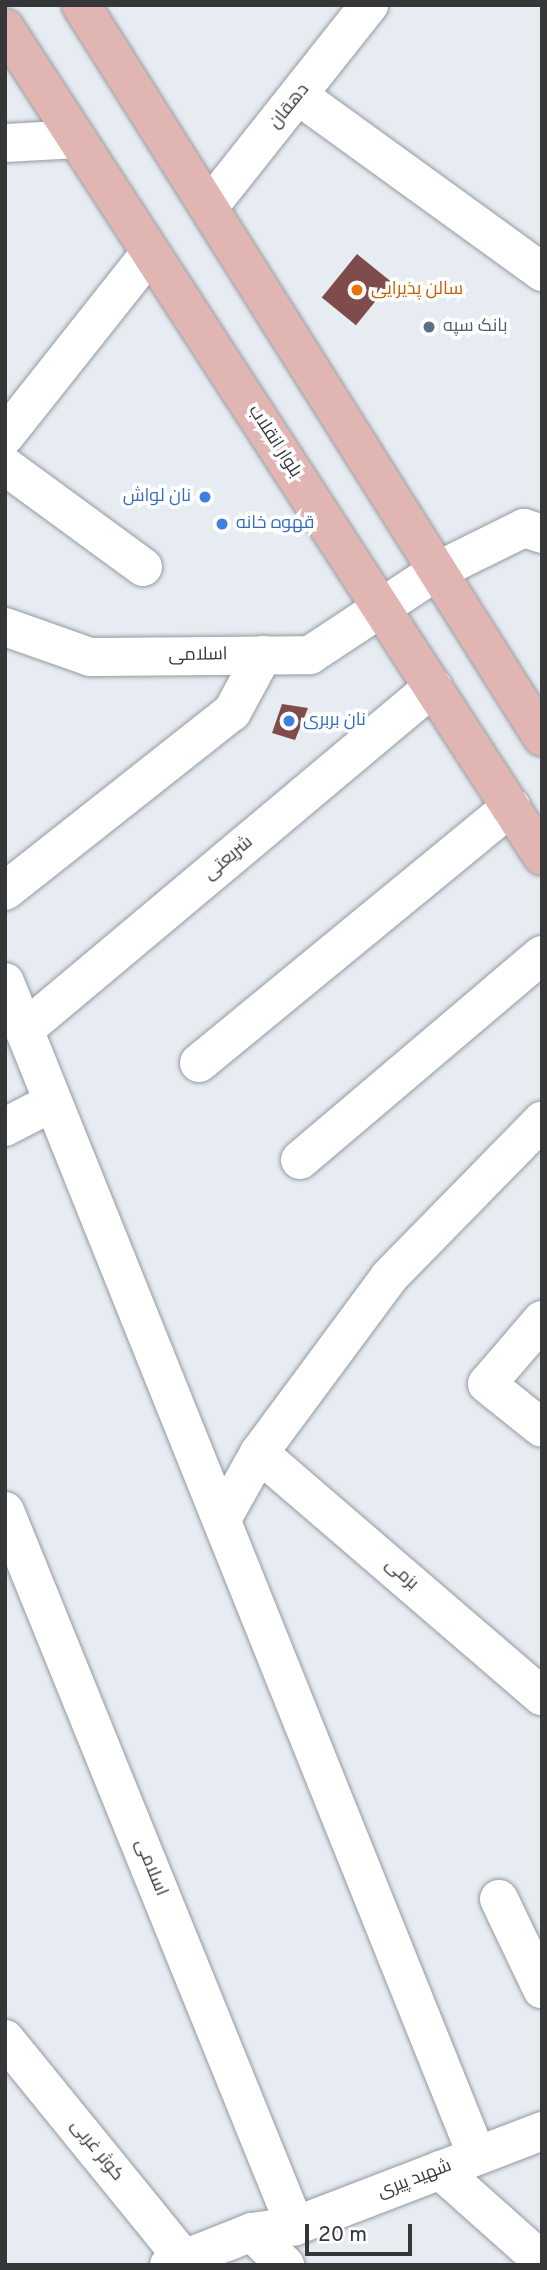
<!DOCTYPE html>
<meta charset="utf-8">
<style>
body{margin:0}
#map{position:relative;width:547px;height:2270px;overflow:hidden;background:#e7ecf3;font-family:Overpass,Cairo,sans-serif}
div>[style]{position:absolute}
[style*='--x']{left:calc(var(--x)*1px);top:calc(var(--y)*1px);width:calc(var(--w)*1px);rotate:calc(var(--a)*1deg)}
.building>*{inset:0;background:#804c4b;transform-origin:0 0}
.roads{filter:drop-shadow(0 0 2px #959aa0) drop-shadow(0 0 2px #959aa0)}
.minor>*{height:38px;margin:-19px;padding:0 19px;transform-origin:19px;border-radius:19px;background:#fff}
.major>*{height:38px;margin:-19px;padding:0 19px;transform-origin:19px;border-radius:19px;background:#e1b6b2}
.dots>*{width:19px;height:19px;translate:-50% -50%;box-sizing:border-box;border:4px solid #fff;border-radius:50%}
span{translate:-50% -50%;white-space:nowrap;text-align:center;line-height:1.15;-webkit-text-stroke:7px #fff;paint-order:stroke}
.street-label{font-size:18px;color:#343638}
.food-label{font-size:18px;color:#c56008}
.left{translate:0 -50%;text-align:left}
.service-label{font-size:18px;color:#4e5e75}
.shop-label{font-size:18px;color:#366cbe}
.right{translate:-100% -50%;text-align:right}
.frame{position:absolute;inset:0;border:7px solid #343638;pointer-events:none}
.scale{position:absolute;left:305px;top:2224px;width:107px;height:32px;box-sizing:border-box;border:4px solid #343638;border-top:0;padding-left:9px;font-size:21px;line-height:24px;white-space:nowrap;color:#343638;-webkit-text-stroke:5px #fff;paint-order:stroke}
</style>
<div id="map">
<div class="building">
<div style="left:357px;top:254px;width:44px;height:56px;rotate:39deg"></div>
<div style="clip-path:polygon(282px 704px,308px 708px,295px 740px,272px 733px)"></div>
</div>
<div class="roads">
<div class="minor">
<div style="--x:299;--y:96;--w:300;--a:35.9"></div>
<div style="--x:5;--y:143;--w:72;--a:-3.2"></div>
<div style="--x:209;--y:207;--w:258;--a:-51.6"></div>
<div style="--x:5;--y:436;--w:233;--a:-51.6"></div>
<div style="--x:5;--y:466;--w:171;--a:36.2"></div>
<div style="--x:5;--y:627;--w:90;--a:19.4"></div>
<div style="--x:90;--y:657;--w:220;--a:-0.5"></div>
<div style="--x:310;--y:655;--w:152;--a:-33.5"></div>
<div style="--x:437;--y:571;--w:97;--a:-26.3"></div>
<div style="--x:524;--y:528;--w:19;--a:18"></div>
<div style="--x:5;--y:891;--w:289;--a:-38.3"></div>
<div style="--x:232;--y:712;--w:65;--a:-61.5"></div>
<div style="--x:5;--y:982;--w:1265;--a:68.1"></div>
<div style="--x:24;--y:1030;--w:534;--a:-39.98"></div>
<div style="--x:199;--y:1063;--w:404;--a:-39.4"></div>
<div style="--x:5;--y:1127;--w:54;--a:-27.5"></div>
<div style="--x:300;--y:1160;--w:317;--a:-40.3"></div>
<div style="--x:542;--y:1320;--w:84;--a:130.7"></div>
<div style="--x:487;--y:1384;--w:70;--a:38.7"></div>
<div style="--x:259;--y:1453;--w:373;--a:40.7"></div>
<div style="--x:5;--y:1511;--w:772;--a:67.92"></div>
<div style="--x:222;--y:1519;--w:76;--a:-60.7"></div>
<div style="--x:259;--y:1453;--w:219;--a:-53.5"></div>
<div style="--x:389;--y:1277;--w:219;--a:-45.6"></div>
<div style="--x:499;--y:1899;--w:100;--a:64.5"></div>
<div style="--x:5;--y:2039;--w:281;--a:50.9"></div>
<div style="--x:182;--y:2257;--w:8;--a:83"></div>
<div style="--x:440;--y:2170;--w:137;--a:41.7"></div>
<div style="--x:252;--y:2232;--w:47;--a:45"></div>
<div style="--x:169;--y:2265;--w:89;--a:-21.7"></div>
<div style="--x:252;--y:2232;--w:43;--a:-7.9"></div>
<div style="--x:295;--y:2226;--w:265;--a:-21"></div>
</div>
<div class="major">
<div style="--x:81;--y:5;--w:865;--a:57.8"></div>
<div style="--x:5;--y:28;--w:987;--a:57.03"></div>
</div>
</div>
<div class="dots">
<div style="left:357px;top:290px;background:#e8710a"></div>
<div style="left:429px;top:327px;background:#5c6f8a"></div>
<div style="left:205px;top:497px;background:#3f7fe0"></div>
<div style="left:222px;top:524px;background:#3f7fe0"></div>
<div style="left:289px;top:721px;background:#3f7fe0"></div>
</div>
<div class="street-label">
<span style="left:290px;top:107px;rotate:-51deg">دهقان</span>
<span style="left:274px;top:442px;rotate:57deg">بلوار انقلاب</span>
<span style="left:198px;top:656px;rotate:-1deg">اسلامی</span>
<span style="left:229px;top:859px;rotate:-40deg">شریعتی</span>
<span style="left:401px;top:1575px;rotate:41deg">بزمی</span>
<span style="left:150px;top:1868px;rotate:68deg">اسلامی</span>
<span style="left:96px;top:2151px;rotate:51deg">کوثر غربی</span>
<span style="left:415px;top:2180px;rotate:-21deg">شهید پیری</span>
</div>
<div class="food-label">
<span class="left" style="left:371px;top:290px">سالن پذیرایی</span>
</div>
<div class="service-label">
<span class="left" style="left:443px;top:327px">بانک سپه</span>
</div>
<div class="shop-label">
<span class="right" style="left:191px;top:497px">نان لواش</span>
<span class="left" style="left:236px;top:524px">قهوه خانه</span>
<span class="left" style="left:303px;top:721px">نان بربری</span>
</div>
<div class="frame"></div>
<div class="scale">20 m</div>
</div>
